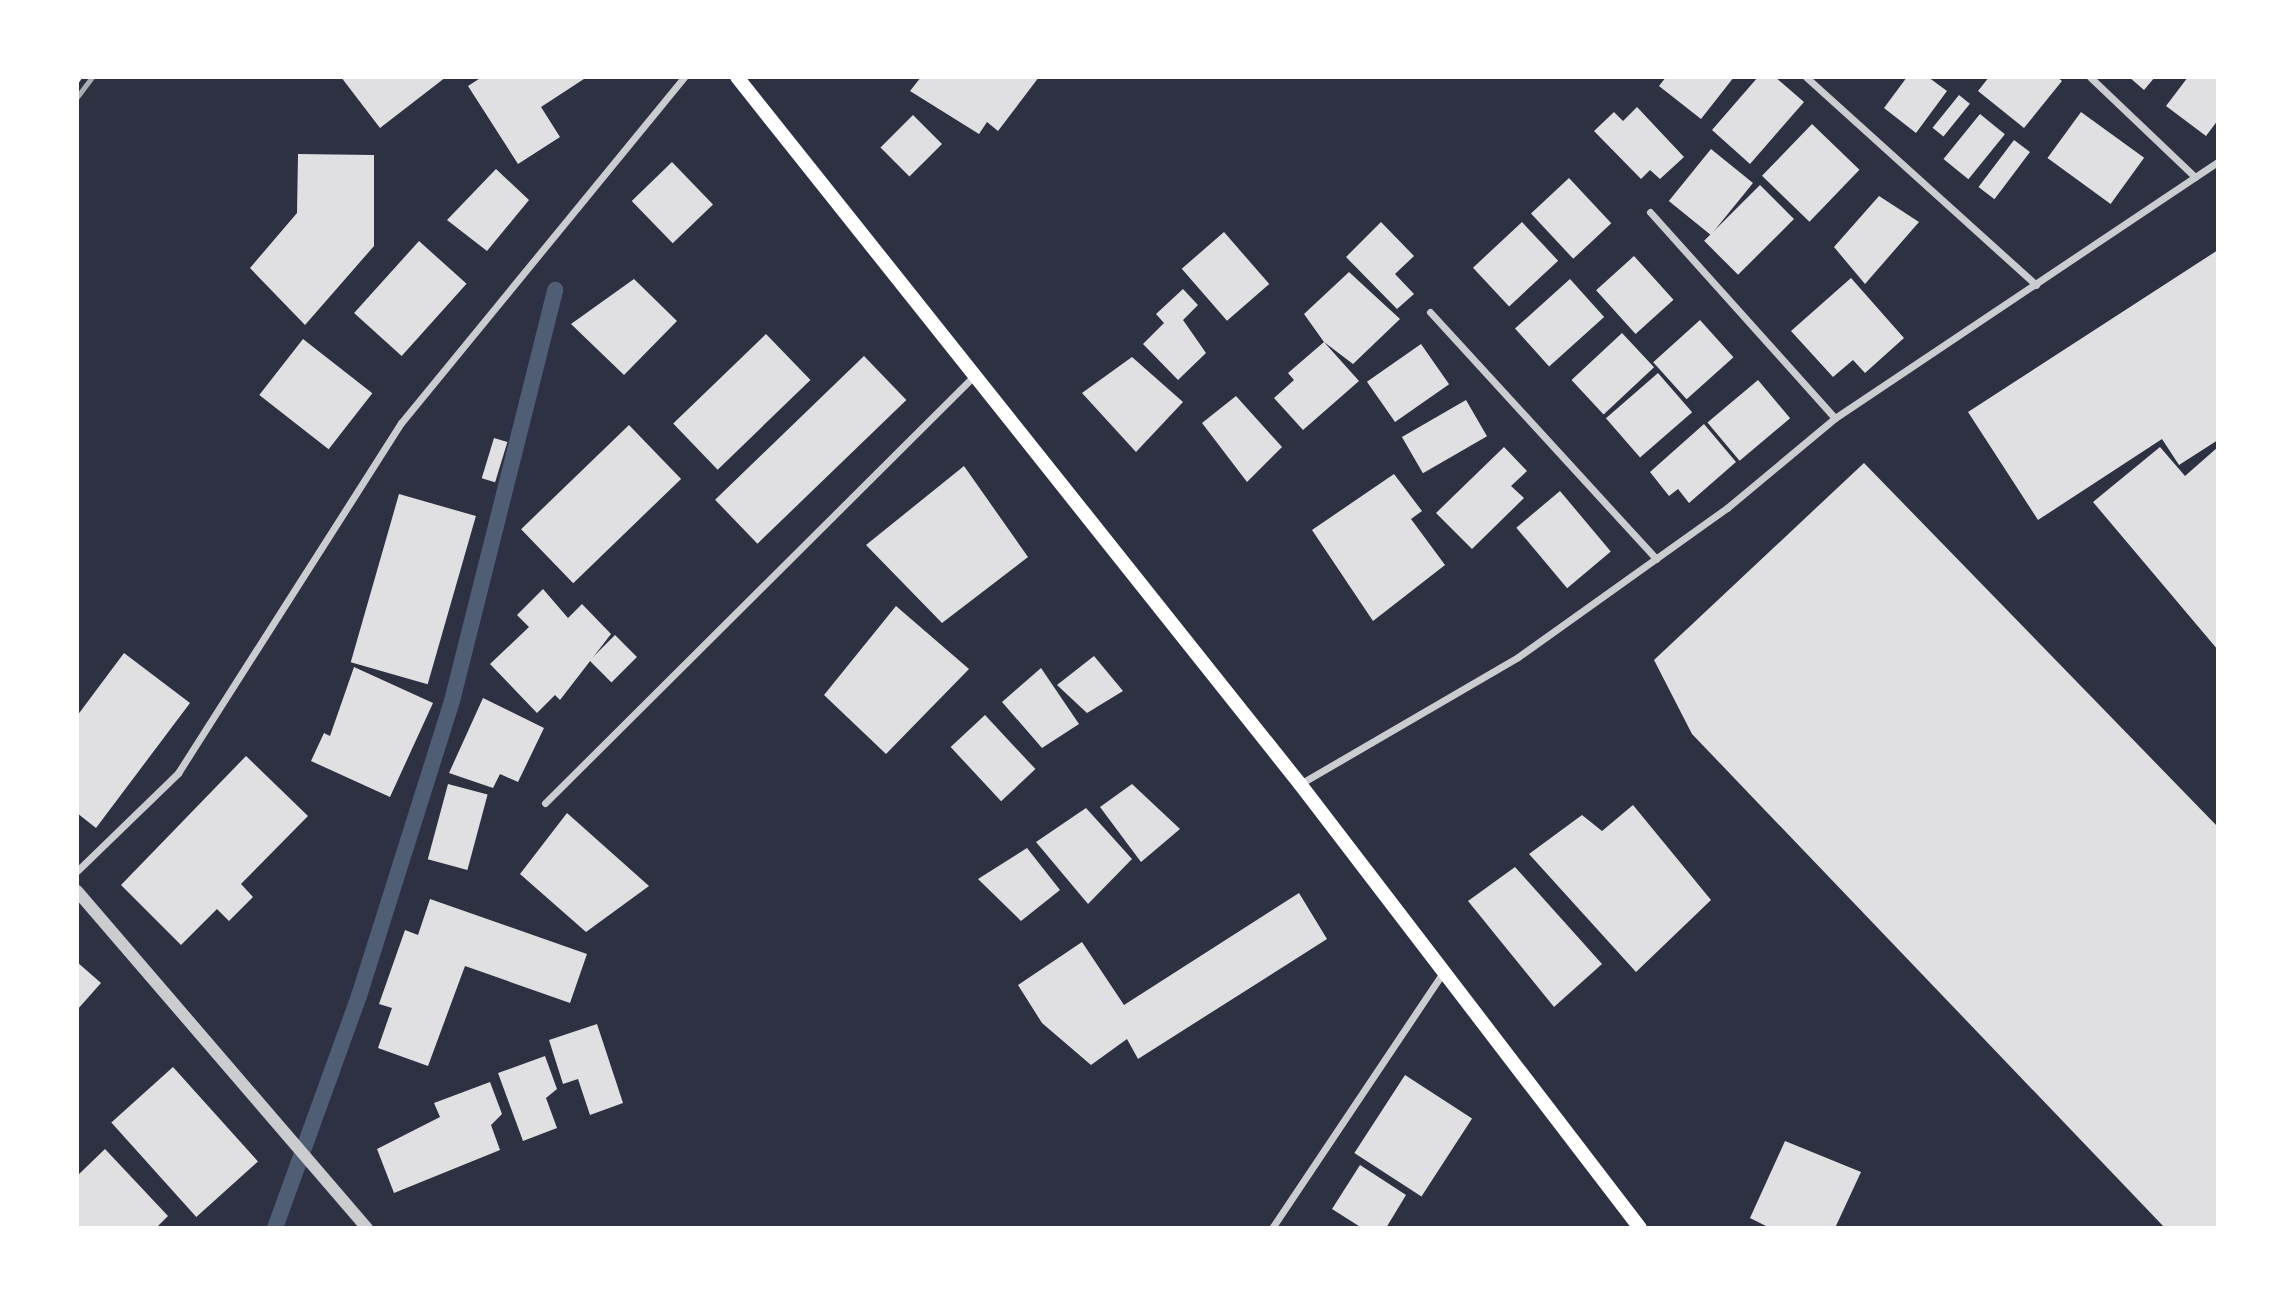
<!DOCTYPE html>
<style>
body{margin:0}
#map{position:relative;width:2295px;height:1305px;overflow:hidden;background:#2d3142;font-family:Mulish,sans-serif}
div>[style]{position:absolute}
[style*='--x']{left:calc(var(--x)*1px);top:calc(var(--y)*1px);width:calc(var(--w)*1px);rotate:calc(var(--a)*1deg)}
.stream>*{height:16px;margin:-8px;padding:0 8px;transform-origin:8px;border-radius:8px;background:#4f5d75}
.building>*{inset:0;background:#e0e0e3;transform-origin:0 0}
.path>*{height:4.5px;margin:-2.25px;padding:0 2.25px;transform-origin:2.25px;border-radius:2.25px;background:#fff}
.minor>*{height:7px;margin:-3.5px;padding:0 3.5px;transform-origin:3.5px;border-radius:3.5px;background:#caccd0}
.tertiary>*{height:12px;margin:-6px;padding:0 6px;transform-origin:6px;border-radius:6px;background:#caccd0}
.secondary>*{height:14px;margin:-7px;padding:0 7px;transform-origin:7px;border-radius:7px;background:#fff}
.rail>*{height:5px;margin:-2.5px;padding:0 2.5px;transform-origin:2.5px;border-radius:2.5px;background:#abadb3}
span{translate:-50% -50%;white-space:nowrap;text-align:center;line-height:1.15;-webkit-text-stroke:6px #fff;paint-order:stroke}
.frame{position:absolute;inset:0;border:79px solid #fff;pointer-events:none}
</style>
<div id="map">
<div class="stream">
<div style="--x:275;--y:1228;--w:247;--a:-70.1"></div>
<div style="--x:359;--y:996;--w:309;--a:-72.5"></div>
<div style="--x:452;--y:701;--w:424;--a:-75.9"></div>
</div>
<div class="building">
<div style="clip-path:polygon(341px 77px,446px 77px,380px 128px)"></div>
<div style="clip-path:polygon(482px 77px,587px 77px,541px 107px,560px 137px,518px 164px,468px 86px)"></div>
<div style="clip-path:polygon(921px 77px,1039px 77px,998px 131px,987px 122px,979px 134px,910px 91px)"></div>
<div style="clip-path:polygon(1666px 77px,1734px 77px,1701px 119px,1659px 86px)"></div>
<div style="clip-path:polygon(1758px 77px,1775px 77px,1804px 102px,1750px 164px,1712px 130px)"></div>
<div style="clip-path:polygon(1907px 77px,1928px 77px,1947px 91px,1916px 133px,1884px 108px)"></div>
<div style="clip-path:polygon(1989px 77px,2057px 77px,2062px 81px,2024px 128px,1978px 91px)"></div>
<div style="clip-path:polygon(2129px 77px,2155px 77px,2144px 90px)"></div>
<div style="clip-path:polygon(2188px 77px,2218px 77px,2218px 120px,2206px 136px,2166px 106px)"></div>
<div style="left:1959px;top:95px;width:14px;height:42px;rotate:39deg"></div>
<div style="clip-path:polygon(1637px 107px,1684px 157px,1660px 179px,1650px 170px,1641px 179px,1594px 131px,1614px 112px,1623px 121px)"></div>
<div style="left:2081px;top:112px;width:78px;height:57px;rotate:36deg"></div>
<div style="left:1980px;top:114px;width:32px;height:58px;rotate:39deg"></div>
<div style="left:913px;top:115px;width:41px;height:46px;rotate:45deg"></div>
<div style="left:1812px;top:124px;width:66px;height:72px;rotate:44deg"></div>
<div style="left:2014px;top:140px;width:20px;height:59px;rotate:37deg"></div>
<div style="left:1711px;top:149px;width:54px;height:67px;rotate:39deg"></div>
<div style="clip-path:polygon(298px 154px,374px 155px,374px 246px,305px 325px,250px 268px,297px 213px)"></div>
<div style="left:672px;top:162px;width:59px;height:56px;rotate:46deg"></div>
<div style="clip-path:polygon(496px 169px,529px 200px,487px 251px,447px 220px)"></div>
<div style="left:1569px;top:178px;width:62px;height:52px;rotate:47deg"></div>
<div style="left:1760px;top:185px;width:48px;height:79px;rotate:45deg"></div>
<div style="clip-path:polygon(1879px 196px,1919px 222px,1865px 284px,1834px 247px)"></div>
<div style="clip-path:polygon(1381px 222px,1414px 256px,1395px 274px,1414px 294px,1397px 309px,1346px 257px)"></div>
<div style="left:1522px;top:222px;width:53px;height:67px;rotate:47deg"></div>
<div style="left:1224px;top:232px;width:69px;height:56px;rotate:49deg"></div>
<div style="left:419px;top:241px;width:64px;height:97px;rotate:42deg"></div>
<div style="clip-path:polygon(2218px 250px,2218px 440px,2179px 465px,2162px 439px,2038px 520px,1968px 412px)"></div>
<div style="left:1634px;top:256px;width:59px;height:51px;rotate:48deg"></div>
<div style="clip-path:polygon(1349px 272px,1400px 319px,1353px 364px,1324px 342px,1359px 381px,1303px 430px,1274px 398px,1294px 380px,1288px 373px,1324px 342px,1304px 314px)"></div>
<div style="clip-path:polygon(1851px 278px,1904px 338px,1865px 373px,1853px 360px,1833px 377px,1791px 331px)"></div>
<div style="clip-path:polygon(634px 279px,677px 321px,624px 375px,571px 324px)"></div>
<div style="left:1570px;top:279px;width:51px;height:74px;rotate:48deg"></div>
<div style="clip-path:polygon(1183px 289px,1198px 305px,1183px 320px,1206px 353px,1178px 380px,1143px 344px,1164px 323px,1156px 314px)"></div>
<div style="left:1700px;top:320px;width:50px;height:63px;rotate:48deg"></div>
<div style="left:1622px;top:333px;width:47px;height:69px;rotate:47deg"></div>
<div style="left:766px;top:334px;width:64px;height:129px;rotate:46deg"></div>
<div style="left:303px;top:339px;width:88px;height:71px;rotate:38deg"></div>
<div style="left:1421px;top:344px;width:49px;height:66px;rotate:55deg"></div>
<div style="left:864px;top:356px;width:61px;height:207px;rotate:46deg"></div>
<div style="clip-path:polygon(1132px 357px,1183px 402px,1136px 452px,1082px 393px)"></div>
<div style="left:1658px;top:373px;width:52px;height:69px;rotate:49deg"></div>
<div style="left:1758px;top:380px;width:50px;height:66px;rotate:50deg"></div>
<div style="clip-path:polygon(1236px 396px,1282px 447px,1247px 482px,1202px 423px)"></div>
<div style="left:1466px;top:400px;width:42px;height:74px;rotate:60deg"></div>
<div style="clip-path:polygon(1704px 424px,1736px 462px,1689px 503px,1678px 489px,1669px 496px,1650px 472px)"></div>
<div style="left:629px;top:425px;width:75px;height:150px;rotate:46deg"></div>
<div style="left:494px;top:438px;width:14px;height:42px;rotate:17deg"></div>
<div style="clip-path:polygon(1504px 447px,1527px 471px,1511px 486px,1524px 498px,1472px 549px,1436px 513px)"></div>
<div style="clip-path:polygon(2160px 447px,2185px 476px,2218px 447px,2218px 650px,2093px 502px)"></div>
<div style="clip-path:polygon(1864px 463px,2218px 827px,2218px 1228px,2165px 1228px,1692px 734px,1654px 660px)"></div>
<div style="clip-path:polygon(964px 466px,1028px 557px,942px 623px,866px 545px)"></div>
<div style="clip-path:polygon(1394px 474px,1422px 511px,1411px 519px,1445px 565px,1373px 621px,1312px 530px)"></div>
<div style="left:1560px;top:491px;width:79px;height:57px;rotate:50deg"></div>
<div style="left:399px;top:494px;width:80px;height:175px;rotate:16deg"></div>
<div style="clip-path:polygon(543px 589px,568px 618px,582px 604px,611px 634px,560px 700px,555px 695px,537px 713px,490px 664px,529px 627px,517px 615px)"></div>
<div style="clip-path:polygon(896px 606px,969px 669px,886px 754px,824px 695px)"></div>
<div style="left:615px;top:635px;width:31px;height:36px;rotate:45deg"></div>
<div style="clip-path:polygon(124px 653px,190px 703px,96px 828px,77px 813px,77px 716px)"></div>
<div style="clip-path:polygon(1094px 656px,1123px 691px,1087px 713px,1057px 685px)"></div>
<div style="clip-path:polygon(354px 667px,433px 703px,390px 797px,311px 761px,324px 733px,330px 736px)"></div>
<div style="clip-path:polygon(1041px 668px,1079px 724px,1042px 748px,1002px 702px)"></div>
<div style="clip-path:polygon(483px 698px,544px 728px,518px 782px,500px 774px,493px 788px,449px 773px)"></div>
<div style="left:985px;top:715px;width:74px;height:47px;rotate:47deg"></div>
<div style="clip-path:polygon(246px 756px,308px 816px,241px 884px,253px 897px,229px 921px,217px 909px,181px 945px,121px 885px)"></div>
<div style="left:448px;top:784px;width:41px;height:78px;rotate:15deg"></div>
<div style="clip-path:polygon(1132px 784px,1180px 829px,1141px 862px,1100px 807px)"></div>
<div style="clip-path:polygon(1633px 805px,1711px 900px,1636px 972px,1529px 854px,1582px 815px,1602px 831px)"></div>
<div style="clip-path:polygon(1086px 808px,1132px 859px,1088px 904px,1036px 842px)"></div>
<div style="clip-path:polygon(567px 813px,649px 886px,586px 932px,520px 874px)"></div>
<div style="clip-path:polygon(1027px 848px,1060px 890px,1021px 921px,978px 879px)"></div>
<div style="clip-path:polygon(1515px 867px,1602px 964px,1554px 1007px,1468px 901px)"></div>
<div style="clip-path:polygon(1299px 893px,1327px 939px,1138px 1059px,1127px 1039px,1091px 1065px,1042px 1023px,1018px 985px,1082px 942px,1124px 1005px)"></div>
<div style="clip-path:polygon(430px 899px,587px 954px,570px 1003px,465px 966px,428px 1066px,378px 1048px,392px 1008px,379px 1004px,405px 930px,418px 935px)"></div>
<div style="clip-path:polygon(77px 962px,101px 983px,77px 1010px)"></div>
<div style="clip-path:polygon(597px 1024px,623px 1103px,590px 1115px,578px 1079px,563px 1084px,549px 1040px)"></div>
<div style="clip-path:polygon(545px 1056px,557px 1089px,546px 1098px,557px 1128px,523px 1141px,498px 1073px)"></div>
<div style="left:173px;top:1067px;width:127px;height:83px;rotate:48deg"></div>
<div style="left:1405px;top:1075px;width:80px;height:93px;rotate:33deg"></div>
<div style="clip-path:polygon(490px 1082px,502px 1114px,491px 1125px,500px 1150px,394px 1193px,377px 1149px,440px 1117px,434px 1103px)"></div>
<div style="clip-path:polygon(1785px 1141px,1861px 1172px,1835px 1228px,1770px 1228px,1750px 1218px)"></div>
<div style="clip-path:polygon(105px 1149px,168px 1216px,156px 1228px,77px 1228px,77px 1176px)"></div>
<div style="clip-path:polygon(1360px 1165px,1406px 1195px,1386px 1228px,1362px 1228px,1332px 1209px)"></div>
</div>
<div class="path">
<div style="--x:77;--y:80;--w:4;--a:-56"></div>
</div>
<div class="minor">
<div style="--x:1806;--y:77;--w:310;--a:42.1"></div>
<div style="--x:2090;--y:77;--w:145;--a:43.6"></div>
<div style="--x:1650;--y:212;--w:277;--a:48.1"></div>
<div style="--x:1430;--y:312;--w:335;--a:47.5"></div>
<div style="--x:1300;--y:784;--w:252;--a:-30.2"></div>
<div style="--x:1518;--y:657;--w:257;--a:-35.5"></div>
<div style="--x:1727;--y:508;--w:141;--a:-39.8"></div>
<div style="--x:1835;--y:418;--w:461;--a:-33.8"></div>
<div style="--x:545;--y:803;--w:602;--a:-44.87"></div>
<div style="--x:77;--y:871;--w:141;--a:-44.1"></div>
<div style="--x:178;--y:773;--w:415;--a:-57.5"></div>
<div style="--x:401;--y:423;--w:447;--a:-50.7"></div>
<div style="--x:1272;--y:1228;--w:307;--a:-56.2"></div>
</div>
<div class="tertiary">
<div style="--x:77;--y:891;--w:445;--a:49.3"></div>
</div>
<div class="secondary">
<div style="--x:737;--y:77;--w:904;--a:51.47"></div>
<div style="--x:1300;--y:784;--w:559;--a:52.56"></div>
</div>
<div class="rail">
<div style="--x:77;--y:97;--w:25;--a:-53"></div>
</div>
<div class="frame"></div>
</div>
